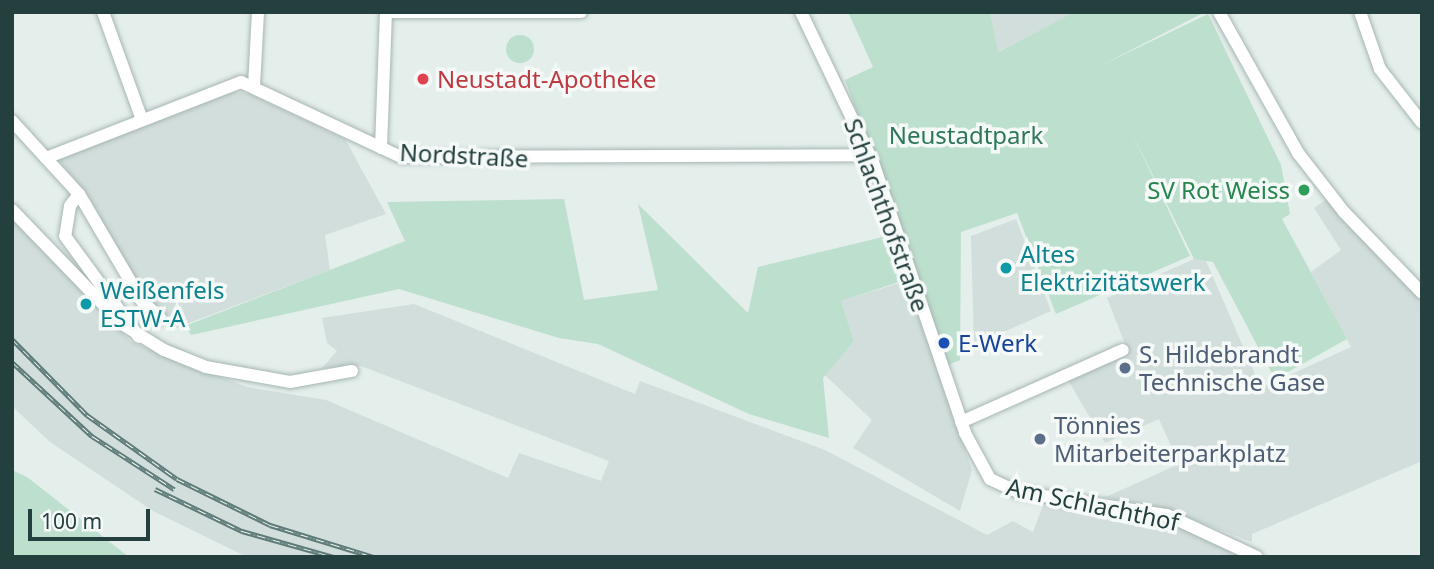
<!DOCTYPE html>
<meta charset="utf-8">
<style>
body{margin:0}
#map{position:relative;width:1434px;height:569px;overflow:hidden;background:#e4eeeb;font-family:"Noto Sans",sans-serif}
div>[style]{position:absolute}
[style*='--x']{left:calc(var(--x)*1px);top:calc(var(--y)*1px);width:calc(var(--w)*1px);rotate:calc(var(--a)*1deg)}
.built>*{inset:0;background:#d2dedb}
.green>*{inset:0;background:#bddfcd}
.round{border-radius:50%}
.roads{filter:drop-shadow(0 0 2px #a6b6b4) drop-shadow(0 0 2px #a6b6b4)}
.minor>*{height:12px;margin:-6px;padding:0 6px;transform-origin:6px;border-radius:6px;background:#fff}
.rail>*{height:5px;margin-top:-2.5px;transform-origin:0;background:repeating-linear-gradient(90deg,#f5faf9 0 8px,#5e7b79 0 16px);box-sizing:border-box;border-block:2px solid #5e7b79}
.dots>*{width:19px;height:19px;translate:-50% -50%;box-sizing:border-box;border:4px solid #f5faf9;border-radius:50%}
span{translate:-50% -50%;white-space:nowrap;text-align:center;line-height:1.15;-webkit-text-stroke:7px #f5faf9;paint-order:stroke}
.health-label{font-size:24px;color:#be3a42}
.left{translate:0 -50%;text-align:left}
.park-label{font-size:24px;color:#2d7858}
.street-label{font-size:24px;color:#23403e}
.leisure-label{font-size:24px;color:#27864d}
.right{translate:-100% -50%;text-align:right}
.culture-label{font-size:24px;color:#0d838f}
.transit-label{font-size:24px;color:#164399}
.service-label{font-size:24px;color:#4e5e75}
.frame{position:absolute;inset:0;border:14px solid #23403e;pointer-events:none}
.scale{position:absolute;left:28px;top:509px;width:122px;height:32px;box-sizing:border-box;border:4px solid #23403e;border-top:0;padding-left:9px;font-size:21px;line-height:24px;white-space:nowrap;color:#23403e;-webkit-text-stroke:5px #f5faf9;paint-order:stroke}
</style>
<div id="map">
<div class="built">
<div style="clip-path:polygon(990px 12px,1074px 12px,997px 52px)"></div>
<div style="clip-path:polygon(232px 92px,250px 94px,345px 139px,386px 214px,325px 235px,330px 270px,176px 328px,145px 300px,88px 195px,58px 159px)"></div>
<div style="clip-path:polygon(1326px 200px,1422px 299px,1422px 461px,1252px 534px,1252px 542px,1159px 507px,1106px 497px,1179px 464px,1159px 419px,1105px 443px,1068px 380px,1129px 354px,1107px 298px,1194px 259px,1206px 261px,1261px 388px,1351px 347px,1311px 272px,1341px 250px,1314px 208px)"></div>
<div style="clip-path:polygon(1016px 219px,1051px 311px,974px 345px,971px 236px)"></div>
<div style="clip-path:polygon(12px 220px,131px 342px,247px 387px,326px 400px,508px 478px,519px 453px,601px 481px,609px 461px,361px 366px,322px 368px,337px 351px,327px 343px,322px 318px,414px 304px,635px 394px,640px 381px,825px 450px,987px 535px,1013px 521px,1033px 532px,1045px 500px,1171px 523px,1243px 557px,247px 557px,153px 511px,50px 442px,12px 406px)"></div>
<div style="clip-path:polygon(906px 281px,972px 470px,960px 511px,853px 448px,872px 420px,825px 375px,854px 341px,841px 301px)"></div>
</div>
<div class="green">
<div style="clip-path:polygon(848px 12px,990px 12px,998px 52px,1074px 12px,1205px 12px,1100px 66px,1208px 14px,1281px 165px,1290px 214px,1282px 219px,1347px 339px,1275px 379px,1213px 262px,1194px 259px,1130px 129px,1190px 256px,1056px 314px,1017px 213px,961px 232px,960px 360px,948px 365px,845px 80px,873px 67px)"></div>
<div class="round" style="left:506px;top:35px;width:28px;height:28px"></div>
<div style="clip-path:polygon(564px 199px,584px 300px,658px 290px,638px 204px,748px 313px,758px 267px,883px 237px,899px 282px,841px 301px,854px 341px,823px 378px,829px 438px,749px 414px,598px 344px,559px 338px,399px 289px,191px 335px,185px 326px,405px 241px,387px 202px)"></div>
<div style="clip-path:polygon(12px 470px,27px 477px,129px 557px,12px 557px)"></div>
</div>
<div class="roads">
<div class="minor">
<div style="--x:103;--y:12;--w:112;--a:70.1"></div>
<div style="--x:386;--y:12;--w:195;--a:0"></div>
<div style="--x:801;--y:12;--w:166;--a:64.4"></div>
<div style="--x:873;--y:162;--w:286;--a:71.2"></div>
<div style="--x:965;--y:433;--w:52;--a:61.5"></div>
<div style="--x:990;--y:479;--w:31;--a:25"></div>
<div style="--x:1018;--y:492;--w:151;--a:8.8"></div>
<div style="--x:1167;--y:515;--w:99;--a:25"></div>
<div style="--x:1219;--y:12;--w:162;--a:60.7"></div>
<div style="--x:1298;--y:153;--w:75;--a:52.1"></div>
<div style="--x:1344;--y:212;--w:112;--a:46.1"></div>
<div style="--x:1360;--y:12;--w:60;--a:70.7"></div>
<div style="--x:1380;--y:69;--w:68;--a:52.1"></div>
<div style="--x:254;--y:86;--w:74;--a:-86.9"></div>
<div style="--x:12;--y:121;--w:99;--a:47.5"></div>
<div style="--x:79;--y:194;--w:124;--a:59.5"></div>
<div style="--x:142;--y:301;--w:25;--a:43"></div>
<div style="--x:381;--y:148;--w:136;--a:-87.9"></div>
<div style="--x:46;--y:158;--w:209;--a:-21.3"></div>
<div style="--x:241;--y:82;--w:177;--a:25.1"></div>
<div style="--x:401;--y:157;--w:469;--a:-0.2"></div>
<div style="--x:79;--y:194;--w:15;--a:127"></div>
<div style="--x:70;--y:206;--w:30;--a:99"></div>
<div style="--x:65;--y:236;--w:125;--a:53.8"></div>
<div style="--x:12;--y:210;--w:158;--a:46"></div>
<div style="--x:122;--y:324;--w:49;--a:31.8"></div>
<div style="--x:164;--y:350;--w:45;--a:22"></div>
<div style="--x:206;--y:367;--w:85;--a:10.1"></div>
<div style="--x:290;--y:382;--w:63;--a:-10.1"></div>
<div style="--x:961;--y:422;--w:177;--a:-24"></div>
</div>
</div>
<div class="rail">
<div style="--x:12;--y:339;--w:107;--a:45.4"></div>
<div style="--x:87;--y:415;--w:110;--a:35.4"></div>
<div style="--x:177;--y:479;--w:104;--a:26.3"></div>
<div style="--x:270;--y:525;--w:109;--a:17.1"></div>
<div style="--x:12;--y:362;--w:109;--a:42.8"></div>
<div style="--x:92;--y:436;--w:98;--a:32.9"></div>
<div style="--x:155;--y:489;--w:97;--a:25.8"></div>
<div style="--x:242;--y:531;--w:96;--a:15.8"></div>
</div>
<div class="dots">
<div style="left:423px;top:79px;background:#e0444e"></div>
<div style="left:1304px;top:190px;background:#2e9e5b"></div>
<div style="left:1006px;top:268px;background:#0f9aa8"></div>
<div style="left:86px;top:304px;background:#0f9aa8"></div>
<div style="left:944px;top:343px;background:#1a4fb4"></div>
<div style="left:1125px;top:368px;background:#5c6f8a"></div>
<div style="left:1040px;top:439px;background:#5c6f8a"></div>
</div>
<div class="health-label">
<span class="left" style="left:437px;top:79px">Neustadt-Apotheke</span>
</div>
<div class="park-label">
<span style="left:966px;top:135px">Neustadtpark</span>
</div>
<div class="street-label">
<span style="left:464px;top:155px;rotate:3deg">Nordstraße</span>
<span style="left:887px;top:215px;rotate:70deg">Schlachthofstraße</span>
<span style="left:1093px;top:504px;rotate:12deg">Am Schlachthof</span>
</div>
<div class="leisure-label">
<span class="right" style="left:1290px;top:190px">SV Rot Weiss</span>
</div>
<div class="culture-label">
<span class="left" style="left:1020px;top:268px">Altes<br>Elektrizitätswerk</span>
<span class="left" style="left:100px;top:304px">Weißenfels<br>ESTW-A</span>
</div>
<div class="transit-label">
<span class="left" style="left:958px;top:343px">E-Werk</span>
</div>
<div class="service-label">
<span class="left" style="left:1139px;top:368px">S. Hildebrandt<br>Technische Gase</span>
<span class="left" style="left:1054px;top:439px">Tönnies<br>Mitarbeiterparkplatz</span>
</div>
<div class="frame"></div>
<div class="scale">100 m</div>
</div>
